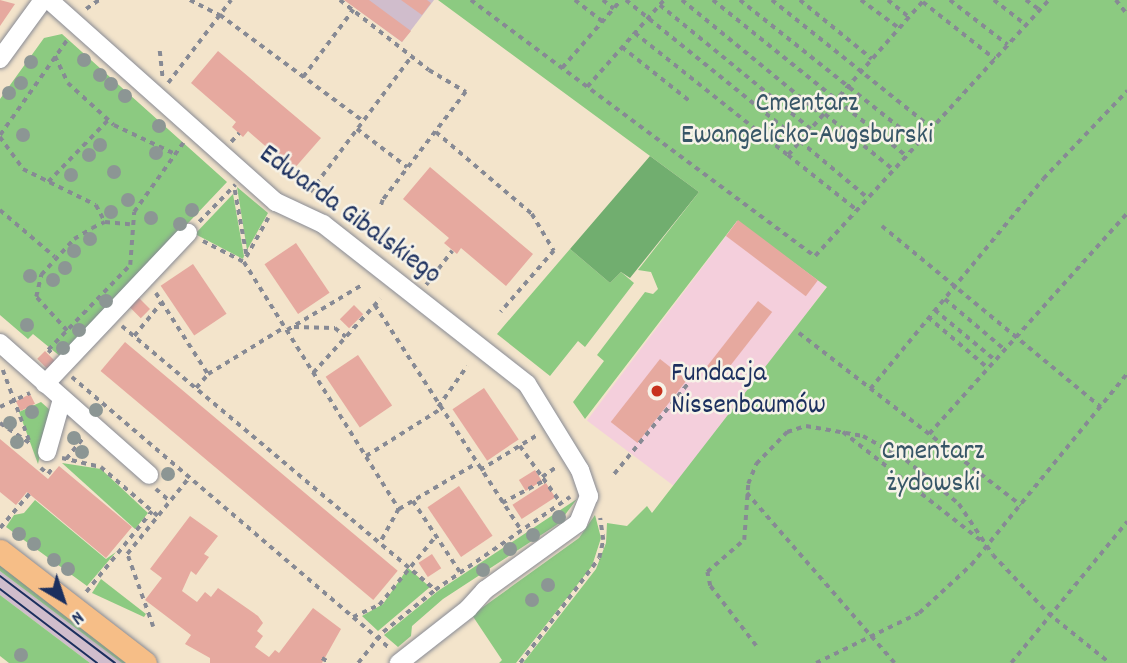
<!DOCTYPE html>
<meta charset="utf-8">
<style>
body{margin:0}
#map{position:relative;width:1127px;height:663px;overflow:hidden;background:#f3e4cb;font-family:Dekko,sans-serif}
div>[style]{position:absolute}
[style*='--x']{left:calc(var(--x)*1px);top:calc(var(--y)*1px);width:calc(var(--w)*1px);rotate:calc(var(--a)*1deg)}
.built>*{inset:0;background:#f4cfdc;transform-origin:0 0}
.industrial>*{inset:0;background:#d0bdcc}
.green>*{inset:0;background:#8cca81}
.forest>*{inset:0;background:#71ae6f}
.building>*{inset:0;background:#e6a99f;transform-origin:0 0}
.path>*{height:3.5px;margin-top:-1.75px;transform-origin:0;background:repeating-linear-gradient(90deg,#878a94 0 5px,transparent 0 10px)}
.roads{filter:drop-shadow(0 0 2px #878a94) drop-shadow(0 0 2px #878a94)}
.minor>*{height:18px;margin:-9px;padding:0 9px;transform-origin:9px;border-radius:9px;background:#fff}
.major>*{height:23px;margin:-11.5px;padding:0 11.5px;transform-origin:11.5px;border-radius:11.5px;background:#f6be87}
.tram>*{height:2px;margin:-1px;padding:0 1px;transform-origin:1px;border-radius:1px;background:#1b2f5e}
.trees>*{width:14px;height:14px;margin:-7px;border-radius:50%;background:#8c9694}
.dots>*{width:19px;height:19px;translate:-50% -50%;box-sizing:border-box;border:4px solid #f7f3e8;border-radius:50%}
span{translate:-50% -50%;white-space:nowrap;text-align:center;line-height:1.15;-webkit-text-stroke:5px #f7f3e8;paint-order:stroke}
.park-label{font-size:28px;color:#375667}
.street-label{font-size:28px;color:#1b2f5e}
.poi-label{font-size:28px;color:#1b2f5e}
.left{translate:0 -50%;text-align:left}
.north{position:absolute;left:28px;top:565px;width:70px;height:70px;-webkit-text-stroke:5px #f7f3e8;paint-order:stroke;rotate:141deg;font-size:19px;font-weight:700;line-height:28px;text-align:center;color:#1b2f5e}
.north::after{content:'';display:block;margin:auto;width:24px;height:32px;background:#1b2f5e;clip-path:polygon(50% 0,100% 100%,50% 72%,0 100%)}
</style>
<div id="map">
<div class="built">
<div style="left:738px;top:220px;width:111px;height:251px;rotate:37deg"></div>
</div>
<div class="industrial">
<div style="clip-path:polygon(345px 0,434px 0,402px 42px)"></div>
<div style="clip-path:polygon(0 571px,122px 663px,90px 663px,0 595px)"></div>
</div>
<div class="green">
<div style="clip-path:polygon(438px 0,1127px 0,1127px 663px,523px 663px,596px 569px,606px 543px,607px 523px,627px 526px,647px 506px,652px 513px,827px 287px,737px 221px,585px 419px,573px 402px,604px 361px,597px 355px,645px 292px,653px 294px,658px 289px,651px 272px,638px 270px,699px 192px)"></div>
<div style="clip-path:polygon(62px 34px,227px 182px,61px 357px,33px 334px,28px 339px,0 315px,0 99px,44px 38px)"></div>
<div style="clip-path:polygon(237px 187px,268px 213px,247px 250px)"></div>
<div style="clip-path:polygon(233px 194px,244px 256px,243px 259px,195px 234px)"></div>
<div style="clip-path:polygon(570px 249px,610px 283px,621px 272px,634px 283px,585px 347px,578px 341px,550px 376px,497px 334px)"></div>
<div style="clip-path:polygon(41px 402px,50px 410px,38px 464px,19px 412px)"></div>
<div style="clip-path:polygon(62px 463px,101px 469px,148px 513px,135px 529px)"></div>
<div style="clip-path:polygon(577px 499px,558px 524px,443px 599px,412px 626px,411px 636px,398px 647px,384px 635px,438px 591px)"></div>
<div style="clip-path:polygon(35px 500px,106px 559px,116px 552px,87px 586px,6px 527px,14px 515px,24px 513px)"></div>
<div style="clip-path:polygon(595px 515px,601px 538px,592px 566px,516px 663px,499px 663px,502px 660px,472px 615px,579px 538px)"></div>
<div style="clip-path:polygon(0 565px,129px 663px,122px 663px,0 571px)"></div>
<div style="clip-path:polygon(408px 568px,430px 587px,378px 631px,362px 616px,383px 604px)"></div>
<div style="clip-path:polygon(101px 579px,146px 614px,144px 617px,92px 593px)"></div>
<div style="clip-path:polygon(0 595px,90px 663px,9px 663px,0 656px)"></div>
</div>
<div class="forest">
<div style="clip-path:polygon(650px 156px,699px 192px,630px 278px,621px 272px,610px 283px,570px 249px)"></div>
</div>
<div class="building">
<div style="clip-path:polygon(0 0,15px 4px,0 26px)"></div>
<div style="clip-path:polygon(344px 0,369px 0,411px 31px,402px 42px)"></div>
<div style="clip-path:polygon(401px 0,427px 0,431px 3px,422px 15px)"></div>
<div style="clip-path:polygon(218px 51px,321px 138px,293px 170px,248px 131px,243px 137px,232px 127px,236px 122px,191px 83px)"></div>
<div style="clip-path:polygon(430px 167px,533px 254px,506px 286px,461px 248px,457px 254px,444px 243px,449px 238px,403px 199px)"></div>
<div style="left:738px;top:220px;width:100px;height:20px;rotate:37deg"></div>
<div style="left:296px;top:243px;width:60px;height:38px;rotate:56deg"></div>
<div style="left:193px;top:264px;width:60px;height:39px;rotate:56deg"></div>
<div style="left:138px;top:297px;width:17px;height:13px;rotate:45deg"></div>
<div style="left:758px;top:301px;width:18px;height:83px;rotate:38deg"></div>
<div style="left:354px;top:305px;width:13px;height:20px;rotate:45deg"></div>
<div style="left:125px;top:342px;width:356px;height:38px;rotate:40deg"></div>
<div style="left:45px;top:351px;width:14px;height:11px;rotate:45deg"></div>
<div style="left:358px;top:355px;width:61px;height:39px;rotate:56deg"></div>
<div style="left:660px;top:359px;width:34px;height:80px;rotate:38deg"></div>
<div style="left:484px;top:388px;width:62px;height:38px;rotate:56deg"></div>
<div style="left:30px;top:394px;width:11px;height:16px;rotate:63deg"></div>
<div style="clip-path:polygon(0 439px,48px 479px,59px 466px,132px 527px,106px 558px,27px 492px,16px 505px,0 492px)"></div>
<div style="left:535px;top:470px;width:13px;height:19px;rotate:58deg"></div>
<div style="left:546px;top:483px;width:17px;height:40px;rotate:57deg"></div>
<div style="left:459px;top:486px;width:60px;height:38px;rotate:56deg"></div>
<div style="clip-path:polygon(190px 516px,218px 536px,204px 554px,209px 557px,196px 575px,191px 571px,182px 591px,197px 602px,205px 592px,211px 597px,218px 588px,258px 616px,263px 623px,257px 631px,263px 636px,255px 647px,269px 657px,275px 650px,279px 653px,313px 608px,341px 629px,322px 663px,210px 663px,210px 658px,185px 644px,191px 635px,145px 600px,162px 578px,150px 569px)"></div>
<div style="left:432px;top:554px;width:17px;height:16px;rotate:57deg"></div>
</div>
<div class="path">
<div style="--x:190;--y:0;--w:34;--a:27"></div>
<div style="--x:220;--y:15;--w:178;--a:36.5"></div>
<div style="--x:340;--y:0;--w:113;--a:38.2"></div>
<div style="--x:429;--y:70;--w:43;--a:30.7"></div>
<div style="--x:466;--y:92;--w:136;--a:127.5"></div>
<div style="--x:383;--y:200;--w:9;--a:108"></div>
<div style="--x:471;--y:0;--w:429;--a:36.7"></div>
<div style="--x:815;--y:256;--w:347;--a:-47.6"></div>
<div style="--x:575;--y:0;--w:36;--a:38"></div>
<div style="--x:603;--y:0;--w:14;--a:39"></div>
<div style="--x:626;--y:0;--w:224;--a:39"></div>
<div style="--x:800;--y:141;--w:188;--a:-48.7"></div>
<div style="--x:682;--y:0;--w:183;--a:39.4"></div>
<div style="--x:713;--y:0;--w:248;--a:38.9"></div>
<div style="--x:740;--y:0;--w:229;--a:38.6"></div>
<div style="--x:772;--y:0;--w:205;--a:38.7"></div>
<div style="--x:800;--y:0;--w:93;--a:39.3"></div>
<div style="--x:861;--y:0;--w:47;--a:36.4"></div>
<div style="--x:888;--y:0;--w:27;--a:39"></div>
<div style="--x:950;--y:0;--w:73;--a:37.8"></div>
<div style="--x:994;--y:0;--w:41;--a:38"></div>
<div style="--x:1026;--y:0;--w:17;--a:36"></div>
<div style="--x:1116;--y:0;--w:18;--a:52"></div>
<div style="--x:923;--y:2;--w:92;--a:38.4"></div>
<div style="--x:660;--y:5;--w:195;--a:39.4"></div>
<div style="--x:86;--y:9;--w:16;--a:-35"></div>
<div style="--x:635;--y:33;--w:196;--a:38.6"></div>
<div style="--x:788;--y:155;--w:18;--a:-49"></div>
<div style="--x:800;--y:141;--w:89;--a:40"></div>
<div style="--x:622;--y:47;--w:88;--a:38.6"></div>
<div style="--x:160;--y:51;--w:28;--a:84"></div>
<div style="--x:55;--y:56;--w:30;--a:64"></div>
<div style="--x:68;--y:83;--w:62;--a:42.4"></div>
<div style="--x:114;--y:125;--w:68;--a:25.4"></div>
<div style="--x:562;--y:68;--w:90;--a:-49.1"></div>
<div style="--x:303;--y:77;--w:84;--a:-53.3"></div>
<div style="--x:168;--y:83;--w:104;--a:-52.8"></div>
<div style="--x:587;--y:87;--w:116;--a:-48.5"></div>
<div style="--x:825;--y:114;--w:89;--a:39.1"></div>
<div style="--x:357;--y:129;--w:63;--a:37.2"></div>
<div style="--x:436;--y:132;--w:126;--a:40.5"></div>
<div style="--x:532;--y:214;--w:43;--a:59.3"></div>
<div style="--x:554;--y:251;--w:81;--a:131"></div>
<div style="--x:0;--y:135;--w:116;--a:-54.8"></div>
<div style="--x:0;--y:137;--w:39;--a:54"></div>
<div style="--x:23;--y:169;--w:81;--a:26.3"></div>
<div style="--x:96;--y:205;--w:19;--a:62"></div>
<div style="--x:231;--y:142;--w:12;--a:-48"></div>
<div style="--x:788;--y:155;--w:88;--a:38.6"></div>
<div style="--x:48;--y:182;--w:86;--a:-45.9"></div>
<div style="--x:235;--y:190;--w:68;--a:79.8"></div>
<div style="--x:310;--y:192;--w:169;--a:-53.2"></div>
<div style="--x:0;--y:210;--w:72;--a:40.5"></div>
<div style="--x:199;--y:222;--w:52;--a:-45.8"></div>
<div style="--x:882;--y:226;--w:284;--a:39.6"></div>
<div style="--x:203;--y:241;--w:46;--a:27.1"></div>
<div style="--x:244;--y:262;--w:292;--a:57.9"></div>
<div style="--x:399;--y:509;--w:39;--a:119"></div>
<div style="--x:246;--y:257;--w:45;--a:-60.6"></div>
<div style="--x:426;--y:285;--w:43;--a:-52.6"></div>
<div style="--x:156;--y:293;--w:96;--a:57.3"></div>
<div style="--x:945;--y:299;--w:77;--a:40.3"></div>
<div style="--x:375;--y:305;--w:268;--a:57"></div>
<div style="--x:935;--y:310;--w:78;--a:39.8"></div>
<div style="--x:928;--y:317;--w:79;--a:40.4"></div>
<div style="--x:122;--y:326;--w:409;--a:40.1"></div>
<div style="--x:294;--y:327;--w:41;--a:1.4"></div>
<div style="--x:335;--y:328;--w:14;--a:39"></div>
<div style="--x:287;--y:330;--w:87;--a:-31"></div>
<div style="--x:67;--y:331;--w:46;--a:-132.4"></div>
<div style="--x:36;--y:297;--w:23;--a:-77"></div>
<div style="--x:41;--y:275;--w:49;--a:-47.5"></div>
<div style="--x:74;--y:239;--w:21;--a:-31"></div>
<div style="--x:92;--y:228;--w:14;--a:-25"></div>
<div style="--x:105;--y:222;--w:25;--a:5"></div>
<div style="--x:799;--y:333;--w:281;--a:37.8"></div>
<div style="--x:134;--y:336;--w:43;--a:-50.7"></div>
<div style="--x:51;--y:353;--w:4;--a:-135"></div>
<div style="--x:48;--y:350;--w:118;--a:-46"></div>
<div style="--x:130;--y:265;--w:53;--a:-85.7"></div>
<div style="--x:134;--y:212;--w:85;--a:-54.6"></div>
<div style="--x:3;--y:370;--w:75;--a:69.6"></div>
<div style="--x:313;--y:373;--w:100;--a:-47.8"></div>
<div style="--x:72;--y:377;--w:419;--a:40.5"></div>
<div style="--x:196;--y:388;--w:18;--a:-49"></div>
<div style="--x:208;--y:374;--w:90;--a:-31.4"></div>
<div style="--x:870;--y:389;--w:272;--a:-50.5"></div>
<div style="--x:1043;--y:179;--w:122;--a:-46.3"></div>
<div style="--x:0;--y:407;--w:33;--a:-25"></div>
<div style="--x:438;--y:407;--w:50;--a:-54.7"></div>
<div style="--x:0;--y:423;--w:36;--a:34"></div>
<div style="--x:843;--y:432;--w:178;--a:38.2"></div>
<div style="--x:929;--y:434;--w:297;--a:-48.1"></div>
<div style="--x:520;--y:446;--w:70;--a:54.3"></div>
<div style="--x:366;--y:456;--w:86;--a:-32.2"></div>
<div style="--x:62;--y:458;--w:40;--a:13"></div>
<div style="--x:101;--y:467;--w:75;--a:40.7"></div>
<div style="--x:66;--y:459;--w:26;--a:-51"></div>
<div style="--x:41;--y:468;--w:9;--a:41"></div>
<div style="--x:48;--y:474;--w:7;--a:-56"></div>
<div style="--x:480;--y:470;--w:69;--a:-31.4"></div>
<div style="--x:614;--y:474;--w:128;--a:-50.7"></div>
<div style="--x:542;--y:477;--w:19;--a:-35"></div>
<div style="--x:156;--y:489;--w:18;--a:41"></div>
<div style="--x:747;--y:493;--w:225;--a:49"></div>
<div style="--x:413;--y:501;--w:85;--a:56.5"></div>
<div style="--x:502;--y:503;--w:49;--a:-28.1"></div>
<div style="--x:399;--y:509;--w:88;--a:-30.6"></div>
<div style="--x:0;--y:528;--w:45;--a:-49.5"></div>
<div style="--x:86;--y:592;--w:104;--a:-50.8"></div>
<div style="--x:353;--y:617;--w:29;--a:-25"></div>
<div style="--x:379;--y:605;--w:89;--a:-50.4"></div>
<div style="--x:153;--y:627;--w:77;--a:-109.6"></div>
<div style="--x:127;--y:554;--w:97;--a:-50.9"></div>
<div style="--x:756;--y:646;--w:76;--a:-127.5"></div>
<div style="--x:710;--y:586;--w:14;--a:-102"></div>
<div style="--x:707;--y:572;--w:49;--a:-40.9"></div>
<div style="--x:744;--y:540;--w:56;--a:-85.9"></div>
<div style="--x:748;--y:484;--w:22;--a:-68"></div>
<div style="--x:756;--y:464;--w:45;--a:-45.9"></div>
<div style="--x:787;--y:432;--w:20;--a:-18"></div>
<div style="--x:806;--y:426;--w:58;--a:10"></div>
<div style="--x:863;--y:436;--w:49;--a:29.2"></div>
<div style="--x:906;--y:460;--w:69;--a:39.7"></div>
<div style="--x:959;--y:504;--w:61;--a:56.3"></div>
<div style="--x:993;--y:555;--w:80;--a:46.5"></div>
<div style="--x:1048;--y:613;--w:80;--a:38.9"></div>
<div style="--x:322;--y:658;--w:9;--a:32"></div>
<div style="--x:358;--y:663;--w:40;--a:-51"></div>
<div style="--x:383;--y:632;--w:67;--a:-38.9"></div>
<div style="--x:435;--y:590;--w:164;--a:-34.6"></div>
<div style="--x:520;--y:663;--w:131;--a:-53"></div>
<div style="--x:599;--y:558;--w:18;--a:-77"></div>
<div style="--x:603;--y:540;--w:22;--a:-98"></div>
<div style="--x:816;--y:663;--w:114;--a:-25.9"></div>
<div style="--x:919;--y:613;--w:71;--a:-42.7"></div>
<div style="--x:971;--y:565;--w:247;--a:-50.8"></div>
<div style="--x:1011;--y:663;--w:183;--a:-50.6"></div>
</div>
<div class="roads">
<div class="minor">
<div style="--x:49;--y:0;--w:304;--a:41.7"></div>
<div style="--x:276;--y:202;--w:52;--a:25.1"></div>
<div style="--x:323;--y:224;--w:259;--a:38.1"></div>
<div style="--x:527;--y:384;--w:101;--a:58.4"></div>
<div style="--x:580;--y:470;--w:28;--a:71"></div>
<div style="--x:589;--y:496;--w:29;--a:112"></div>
<div style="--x:578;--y:523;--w:115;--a:144.2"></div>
<div style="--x:485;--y:590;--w:25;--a:132"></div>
<div style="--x:468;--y:609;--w:88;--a:142"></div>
<div style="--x:0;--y:59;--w:73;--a:-53.9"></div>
<div style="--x:0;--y:343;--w:199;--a:41.5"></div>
<div style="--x:45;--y:384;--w:208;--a:-46.6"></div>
<div style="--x:47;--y:452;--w:55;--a:-74.2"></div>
</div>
<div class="major">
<div style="--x:0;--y:551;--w:183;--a:37.7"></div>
</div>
</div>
<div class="tram">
<div style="--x:0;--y:576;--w:144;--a:37.1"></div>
<div style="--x:0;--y:589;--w:122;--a:37.3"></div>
</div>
<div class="trees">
<div style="left:84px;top:60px"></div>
<div style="left:31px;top:62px"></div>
<div style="left:100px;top:75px"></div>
<div style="left:21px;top:83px"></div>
<div style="left:111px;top:84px"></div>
<div style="left:9px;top:93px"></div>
<div style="left:125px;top:96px"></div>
<div style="left:159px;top:126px"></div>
<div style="left:23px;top:135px"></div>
<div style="left:100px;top:145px"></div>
<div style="left:156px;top:153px"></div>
<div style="left:89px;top:155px"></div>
<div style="left:114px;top:172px"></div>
<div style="left:71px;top:175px"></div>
<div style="left:128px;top:200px"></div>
<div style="left:192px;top:210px"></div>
<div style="left:111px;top:212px"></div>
<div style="left:151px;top:218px"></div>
<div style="left:180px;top:224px"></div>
<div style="left:90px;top:239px"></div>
<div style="left:74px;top:251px"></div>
<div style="left:65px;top:268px"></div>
<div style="left:30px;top:276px"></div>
<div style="left:53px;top:280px"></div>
<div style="left:106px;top:301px"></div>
<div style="left:27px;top:325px"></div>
<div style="left:79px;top:330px"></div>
<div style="left:63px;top:348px"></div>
<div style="left:96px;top:410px"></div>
<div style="left:32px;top:412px"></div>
<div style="left:10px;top:423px"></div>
<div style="left:74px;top:438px"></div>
<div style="left:17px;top:442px"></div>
<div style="left:82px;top:452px"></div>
<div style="left:168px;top:474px"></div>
<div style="left:559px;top:517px"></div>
<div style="left:19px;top:534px"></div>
<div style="left:533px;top:535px"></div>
<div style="left:34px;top:544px"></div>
<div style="left:510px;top:549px"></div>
<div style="left:54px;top:560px"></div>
<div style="left:68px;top:569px"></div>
<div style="left:483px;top:570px"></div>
<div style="left:548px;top:585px"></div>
<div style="left:532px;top:600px"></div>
<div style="left:21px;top:655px"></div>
</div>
<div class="dots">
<div style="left:657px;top:391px;background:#c8321e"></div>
</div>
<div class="park-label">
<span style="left:807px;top:121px">Cmentarz<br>Ewangelicko-Augsburski</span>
<span style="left:933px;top:469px">Cmentarz<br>żydowski</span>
</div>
<div class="street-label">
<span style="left:349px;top:216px;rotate:36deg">Edwarda Gibalskiego</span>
</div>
<div class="poi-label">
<span class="left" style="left:671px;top:391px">Fundacja<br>Nissenbaumów</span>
</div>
<div class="north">N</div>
</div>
